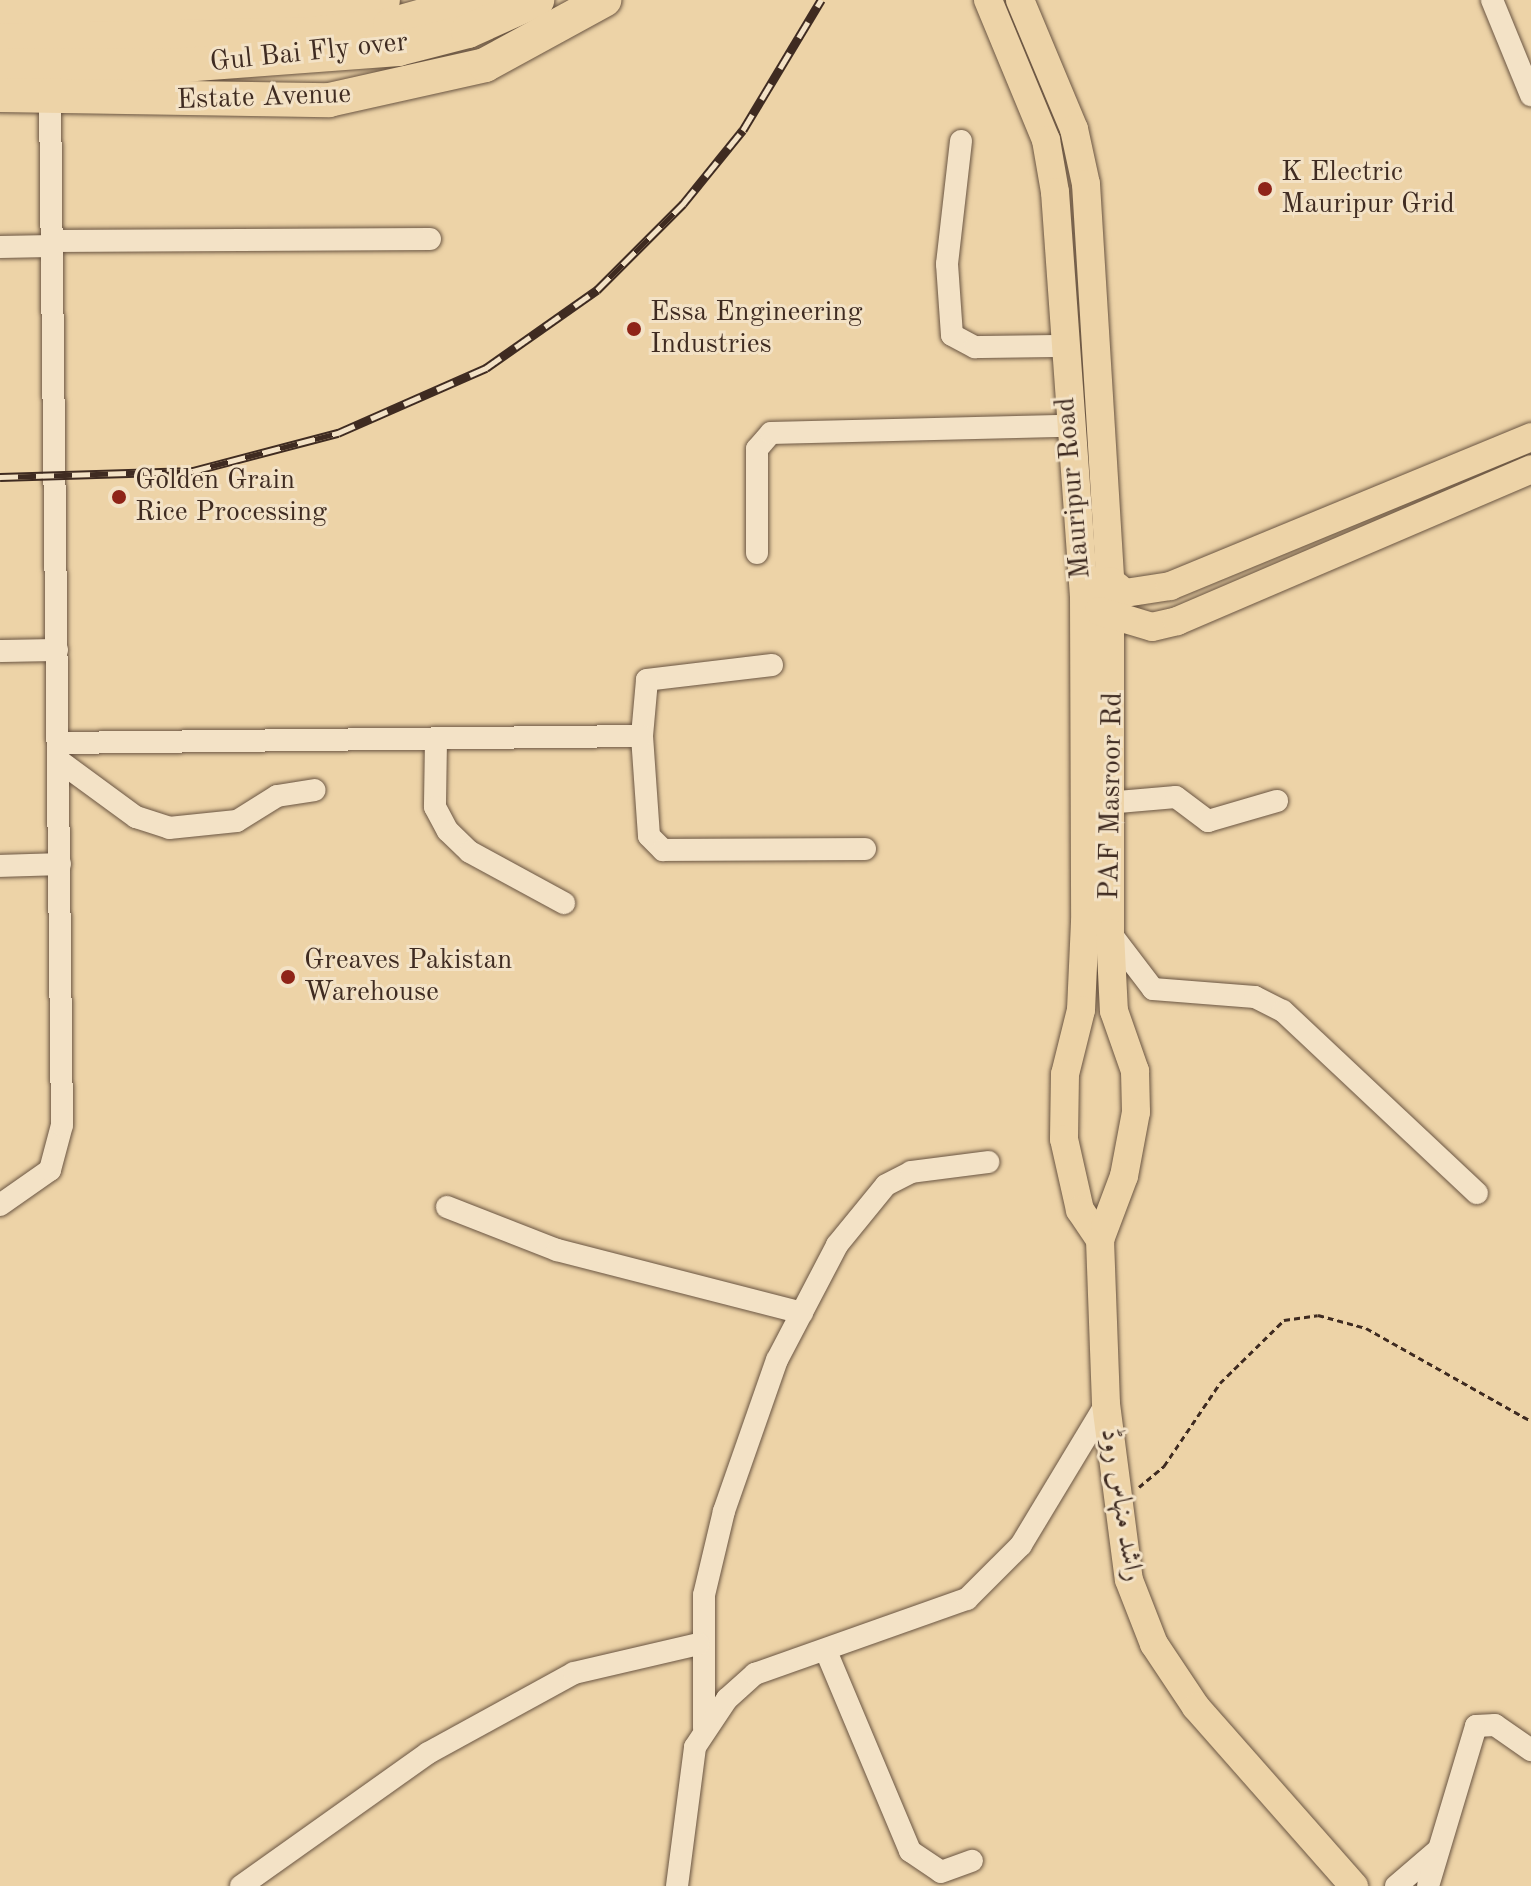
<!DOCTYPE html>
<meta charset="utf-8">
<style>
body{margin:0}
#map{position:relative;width:1531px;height:1886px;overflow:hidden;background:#edd3a7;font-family:"Old Standard TT",Amiri,serif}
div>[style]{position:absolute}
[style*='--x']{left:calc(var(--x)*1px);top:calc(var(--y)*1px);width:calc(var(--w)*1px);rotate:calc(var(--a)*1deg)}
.path>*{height:3px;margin-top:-1.5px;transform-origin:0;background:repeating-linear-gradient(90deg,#3f2b21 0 6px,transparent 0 10px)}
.roads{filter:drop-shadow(0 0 2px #6a5542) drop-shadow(0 0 2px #6a5542)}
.minor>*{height:22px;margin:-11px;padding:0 11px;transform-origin:11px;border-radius:11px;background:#f3e2c6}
.major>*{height:28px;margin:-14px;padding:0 14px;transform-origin:14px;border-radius:14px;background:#edd3a7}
.highway>*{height:34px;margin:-17px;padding:0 17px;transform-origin:17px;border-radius:17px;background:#edd3a7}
.rail>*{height:9px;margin-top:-4.5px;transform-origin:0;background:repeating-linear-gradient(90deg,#f3e2c6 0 18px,#3f2b21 0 36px);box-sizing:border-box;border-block:2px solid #3f2b21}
.dots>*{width:22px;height:22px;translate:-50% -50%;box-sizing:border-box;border:4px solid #f3e2c6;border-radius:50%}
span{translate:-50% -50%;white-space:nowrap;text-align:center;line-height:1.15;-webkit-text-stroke:6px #f3e2c6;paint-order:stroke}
.street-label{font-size:28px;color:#3f2b21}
.poi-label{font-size:28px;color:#3f2b21}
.left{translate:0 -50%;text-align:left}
</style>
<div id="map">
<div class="path">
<div style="--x:1139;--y:1487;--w:33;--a:-40"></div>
<div style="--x:1164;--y:1466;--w:100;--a:-56"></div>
<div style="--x:1220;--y:1383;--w:90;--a:-44.5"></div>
<div style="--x:1284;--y:1320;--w:34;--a:-8"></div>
<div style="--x:1318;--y:1315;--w:50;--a:15.2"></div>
<div style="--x:1366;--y:1328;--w:189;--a:29.4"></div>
</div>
<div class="roads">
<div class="minor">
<div style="--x:1492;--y:0;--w:103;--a:67.7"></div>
<div style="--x:961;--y:141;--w:124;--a:96.5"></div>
<div style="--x:947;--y:264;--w:71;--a:86"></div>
<div style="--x:952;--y:335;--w:26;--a:28"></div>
<div style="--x:975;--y:347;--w:88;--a:-0.7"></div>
<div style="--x:52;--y:241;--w:378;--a:-0.3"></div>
<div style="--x:0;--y:247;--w:52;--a:-1.1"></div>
<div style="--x:757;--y:553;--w:104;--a:-90"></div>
<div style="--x:757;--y:449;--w:21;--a:-49"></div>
<div style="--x:771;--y:433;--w:296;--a:-1.4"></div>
<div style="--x:0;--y:651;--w:57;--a:-1"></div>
<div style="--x:772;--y:665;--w:126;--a:173.2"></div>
<div style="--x:647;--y:680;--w:56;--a:95.1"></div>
<div style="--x:642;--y:736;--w:100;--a:86"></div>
<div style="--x:649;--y:836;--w:20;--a:45"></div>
<div style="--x:663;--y:850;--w:202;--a:-0.3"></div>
<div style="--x:436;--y:740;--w:67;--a:90.9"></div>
<div style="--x:435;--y:807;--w:27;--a:62"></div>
<div style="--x:448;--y:831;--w:30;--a:44"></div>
<div style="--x:470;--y:852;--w:107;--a:28.5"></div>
<div style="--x:58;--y:743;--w:584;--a:-0.69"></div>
<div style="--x:58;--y:760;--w:97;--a:36.2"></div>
<div style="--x:136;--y:817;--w:35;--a:18"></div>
<div style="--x:169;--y:828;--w:68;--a:-5.9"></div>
<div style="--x:237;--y:821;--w:47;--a:-32"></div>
<div style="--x:277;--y:796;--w:38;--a:-9"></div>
<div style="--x:1095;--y:804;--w:81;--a:-4.9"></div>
<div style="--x:1176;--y:797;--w:40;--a:37"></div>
<div style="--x:1208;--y:821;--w:72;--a:-16.2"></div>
<div style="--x:0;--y:866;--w:60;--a:-1.9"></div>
<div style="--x:1111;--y:934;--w:69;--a:52.6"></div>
<div style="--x:1153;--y:989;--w:102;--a:4.5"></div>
<div style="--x:1255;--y:997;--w:31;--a:27"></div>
<div style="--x:1283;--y:1011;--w:266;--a:43.2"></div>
<div style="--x:0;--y:1205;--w:61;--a:-35"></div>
<div style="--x:50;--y:1170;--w:47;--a:-75.1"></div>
<div style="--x:62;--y:1125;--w:1030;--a:-90.67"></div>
<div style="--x:447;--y:1207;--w:118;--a:21.4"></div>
<div style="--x:557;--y:1250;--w:253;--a:14.4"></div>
<div style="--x:826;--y:1651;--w:217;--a:67.2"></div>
<div style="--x:910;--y:1851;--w:37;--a:34"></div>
<div style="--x:941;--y:1872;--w:33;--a:-20"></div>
<div style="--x:704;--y:1728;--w:133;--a:-90"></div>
<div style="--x:704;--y:1595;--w:86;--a:-76.6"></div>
<div style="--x:724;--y:1511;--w:160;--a:-70.7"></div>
<div style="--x:777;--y:1360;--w:130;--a:-62.4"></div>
<div style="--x:837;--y:1245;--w:77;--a:-50.8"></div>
<div style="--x:886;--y:1185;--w:28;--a:-27"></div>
<div style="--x:911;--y:1172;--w:78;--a:-7.4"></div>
<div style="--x:241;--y:1886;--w:229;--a:-35.4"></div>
<div style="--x:428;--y:1753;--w:166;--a:-28.7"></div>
<div style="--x:574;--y:1673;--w:128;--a:-13.1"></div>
<div style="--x:677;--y:1886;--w:140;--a:-82.6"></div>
<div style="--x:695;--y:1747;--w:58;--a:-56.3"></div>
<div style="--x:727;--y:1699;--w:38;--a:-42"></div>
<div style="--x:755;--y:1674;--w:225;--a:-19.5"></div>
<div style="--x:967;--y:1599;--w:76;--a:-45"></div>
<div style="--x:1021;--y:1545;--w:165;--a:-58.9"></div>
<div style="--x:1396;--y:1886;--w:54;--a:-40.5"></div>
<div style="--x:1428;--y:1886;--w:167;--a:-73.3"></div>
<div style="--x:1476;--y:1726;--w:19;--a:-3"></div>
<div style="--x:1495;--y:1725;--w:44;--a:34.8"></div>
</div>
<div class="major">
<div style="--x:988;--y:0;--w:152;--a:67.5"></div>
<div style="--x:1046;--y:140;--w:53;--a:80.2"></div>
<div style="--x:1055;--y:192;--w:406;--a:85.9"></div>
<div style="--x:1084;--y:597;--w:325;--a:89.8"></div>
<div style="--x:1085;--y:922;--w:88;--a:92.6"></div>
<div style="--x:1081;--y:1010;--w:66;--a:104"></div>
<div style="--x:1065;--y:1074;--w:65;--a:90.9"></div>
<div style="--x:1064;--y:1139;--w:73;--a:77.3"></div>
<div style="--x:1080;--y:1210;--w:36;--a:56"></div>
<div style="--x:1020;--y:0;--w:140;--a:67.3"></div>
<div style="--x:1074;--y:129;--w:56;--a:77.7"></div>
<div style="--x:1086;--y:184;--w:398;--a:86.5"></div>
<div style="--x:1110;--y:581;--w:19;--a:39"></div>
<div style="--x:1125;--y:593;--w:46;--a:-8.8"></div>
<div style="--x:1170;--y:586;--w:391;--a:-22.4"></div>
<div style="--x:1110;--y:581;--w:352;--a:90"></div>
<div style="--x:1110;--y:933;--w:78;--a:87.1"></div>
<div style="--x:1114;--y:1011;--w:64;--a:70.7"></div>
<div style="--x:1135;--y:1071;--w:41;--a:88.6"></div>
<div style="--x:1136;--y:1112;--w:65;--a:100.6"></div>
<div style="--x:1124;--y:1176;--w:68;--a:110.6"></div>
<div style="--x:1100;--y:1240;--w:164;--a:87.9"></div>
<div style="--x:1106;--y:1404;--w:177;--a:82.6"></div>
<div style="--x:1129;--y:1580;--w:69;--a:68.7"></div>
<div style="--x:1154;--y:1644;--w:76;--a:56.3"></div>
<div style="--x:1196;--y:1707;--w:239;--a:48.6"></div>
<div style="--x:1099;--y:611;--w:55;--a:16.8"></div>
<div style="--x:1152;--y:627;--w:26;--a:-13"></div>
<div style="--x:1177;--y:621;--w:385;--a:-23.2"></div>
</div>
<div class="highway">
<div style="--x:0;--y:14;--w:315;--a:-0.4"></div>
<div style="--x:315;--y:12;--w:69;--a:-10"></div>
<div style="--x:0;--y:41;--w:312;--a:-1.3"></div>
<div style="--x:312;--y:34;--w:79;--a:-6.6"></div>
<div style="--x:390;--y:25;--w:92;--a:-15.7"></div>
<div style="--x:0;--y:65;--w:169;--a:0.3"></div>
<div style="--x:169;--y:66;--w:230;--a:-4.2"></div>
<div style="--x:398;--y:49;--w:72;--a:-14.4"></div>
<div style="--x:468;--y:31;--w:76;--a:-24.2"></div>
<div style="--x:0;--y:95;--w:329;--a:0.9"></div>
<div style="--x:329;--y:100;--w:160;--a:-12.6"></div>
<div style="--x:485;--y:65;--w:136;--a:-28.6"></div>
</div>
</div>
<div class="rail">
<div style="--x:0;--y:477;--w:193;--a:-1.8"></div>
<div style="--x:193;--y:471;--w:150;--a:-14.7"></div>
<div style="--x:338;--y:433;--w:162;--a:-23.7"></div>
<div style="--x:486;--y:368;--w:136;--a:-35.1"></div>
<div style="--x:597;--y:290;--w:122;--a:-45"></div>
<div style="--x:683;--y:204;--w:95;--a:-51"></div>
<div style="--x:743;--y:130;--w:152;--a:-59"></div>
</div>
<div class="dots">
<div style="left:1265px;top:189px;background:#8f2418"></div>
<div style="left:634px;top:329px;background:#8f2418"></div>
<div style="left:119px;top:497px;background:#8f2418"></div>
<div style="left:288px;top:977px;background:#8f2418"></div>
</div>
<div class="street-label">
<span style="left:309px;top:53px;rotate:-6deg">Gul Bai Fly over</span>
<span style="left:264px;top:98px;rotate:-2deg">Estate Avenue</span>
<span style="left:1074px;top:488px;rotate:-95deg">Mauripur Road</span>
<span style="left:1112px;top:796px;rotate:-89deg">PAF Masroor Rd</span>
<span style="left:1121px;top:1505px;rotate:81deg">راشد منہاس روڈ</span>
</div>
<div class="poi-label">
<span class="left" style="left:1281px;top:189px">K Electric<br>Mauripur Grid</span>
<span class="left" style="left:650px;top:329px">Essa Engineering<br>Industries</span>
<span class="left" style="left:135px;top:497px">Golden Grain<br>Rice Processing</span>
<span class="left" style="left:304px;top:977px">Greaves Pakistan<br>Warehouse</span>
</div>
</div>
